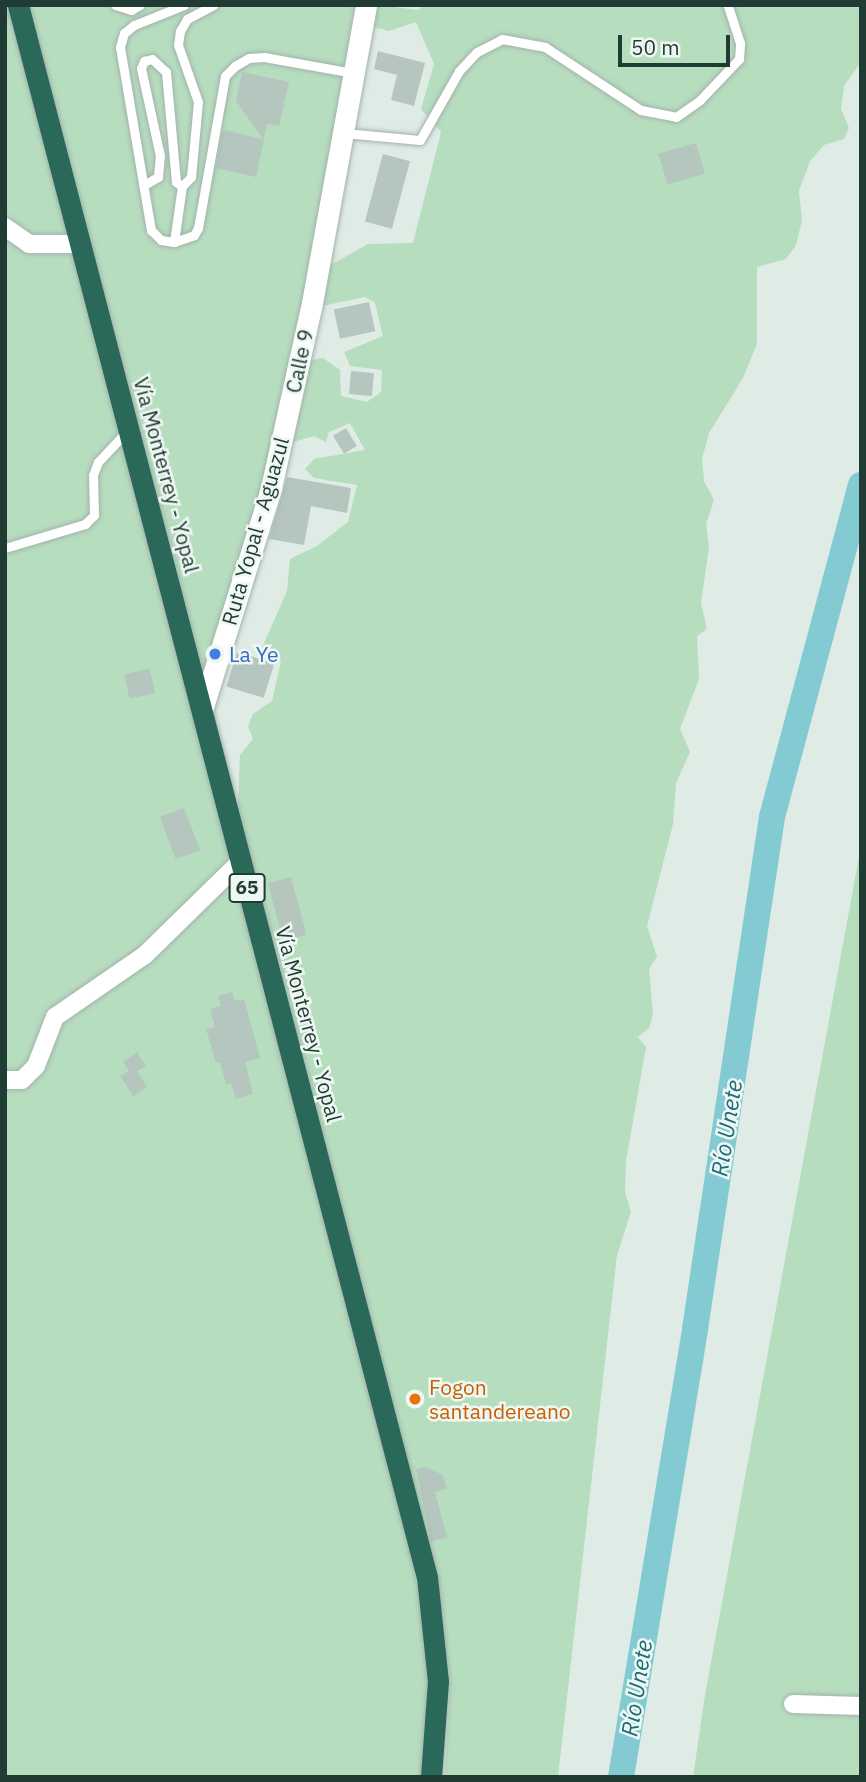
<!DOCTYPE html>
<meta charset="utf-8">
<style>
body{margin:0}
#map{position:relative;width:866px;height:1782px;overflow:hidden;background:#dfebe5;font-family:"IBM Plex Sans",sans-serif}
div>[style]{position:absolute}
[style*='--x']{left:calc(var(--x)*1px);top:calc(var(--y)*1px);width:calc(var(--w)*1px);rotate:calc(var(--a)*1deg)}
.green>*{inset:0;background:#b7ddbf}
.river>*{height:26px;margin:-13px;padding:0 13px;transform-origin:13px;border-radius:13px;background:#84cad3}
.building>*{inset:0;background:#b4c6be;transform-origin:0 0}
.roads{filter:drop-shadow(0 0 2px #a2b3ac) drop-shadow(0 0 2px #a2b3ac)}
.lane>*{height:9px;margin:-4.5px;padding:0 4.5px;transform-origin:4.5px;border-radius:4.5px;background:#fff}
.street>*{height:18px;margin:-9px;padding:0 9px;transform-origin:9px;border-radius:9px;background:#fff}
.secondary>*{height:21px;margin:-10.5px;padding:0 10.5px;transform-origin:10.5px;border-radius:10.5px;background:#fff}
.highway>*{height:21px;margin:-10.5px;padding:0 10.5px;transform-origin:10.5px;border-radius:10.5px;background:#2a6959}
.dots>*{width:19px;height:19px;translate:-50% -50%;box-sizing:border-box;border:4px solid #eff7f3;border-radius:50%}
span{translate:-50% -50%;white-space:nowrap;text-align:center;line-height:1.15;-webkit-text-stroke:5px #eff7f3;paint-order:stroke}
.shield-label span{padding:2px 5px;background:#eff7f3;border:2px solid;border-radius:5px;-webkit-text-stroke-width:0}
.shield-label{font-size:19px;color:#1f3b33;font-weight:700}
.street-label{font-size:21px;color:#1f3b33}
.shop-label{font-size:21px;color:#366cbe}
.left{translate:0 -50%;text-align:left}
.food-label{font-size:21px;color:#c56008}
.water-label{font-size:23px;color:#186d79;font-style:italic}
.frame{position:absolute;inset:0;border:7px solid #1f3b33;pointer-events:none}
.scale{position:absolute;left:618px;top:35px;width:112px;height:32px;box-sizing:border-box;border:4px solid #1f3b33;border-top:0;padding-left:9px;font-size:21px;line-height:24px;white-space:nowrap;color:#1f3b33;-webkit-text-stroke:5px #eff7f3;paint-order:stroke}
</style>
<div id="map">
<div class="green">
<div style="clip-path:polygon(5px 5px,355px 5px,327px 180px,270px 457px,193px 713px,412px 1550px,430px 1686px,424px 1777px,5px 1777px)"></div>
<div style="clip-path:polygon(378px 5px,418px 10px,424px 5px,861px 5px,861px 62px,844px 86px,841px 109px,849px 128px,844px 139px,824px 145px,810px 161px,799px 191px,802px 220px,796px 245px,786px 259px,757px 267px,757px 344px,743px 378px,709px 433px,702px 459px,704px 481px,714px 500px,706px 524px,709px 547px,701px 603px,707px 629px,697px 636px,699px 679px,680px 729px,690px 752px,676px 783px,673px 824px,647px 926px,657px 957px,649px 969px,653px 1015px,649px 1028px,638px 1037px,646px 1047px,626px 1161px,625px 1192px,631px 1212px,617px 1255px,558px 1777px,445px 1777px,450px 1682px,437px 1576px,244px 851px,238px 806px,240px 755px,253px 739px,248px 726px,253px 714px,272px 701px,281px 661px,262px 648px,287px 591px,290px 559px,317px 546px,348px 522px,357px 485px,314px 478px,305px 469px,314px 459px,365px 450px,350px 423px,329px 432px,326px 442px,314px 436px,293px 442px,311px 360px,323px 358px,340px 370px,341px 396px,367px 402px,381px 392px,382px 370px,350px 366px,344px 352px,383px 336px,375px 303px,365px 297px,317px 307px,327px 267px,368px 244px,413px 243px,441px 132px,421px 109px,434px 64px,416px 22px,389px 31px,371px 26px)"></div>
<div style="clip-path:polygon(861px 846px,861px 1777px,693px 1777px,705px 1695px)"></div>
</div>
<div class="river">
<div style="--x:621;--y:1777;--w:454;--a:-80.6"></div>
<div style="--x:695;--y:1329;--w:518;--a:-81.45"></div>
<div style="--x:772;--y:817;--w:344;--a:-75"></div>
</div>
<div class="building">
<div style="clip-path:polygon(378px 51px,425px 63px,414px 106px,391px 100px,397px 75px,374px 69px)"></div>
<div style="clip-path:polygon(242px 72px,289px 82px,279px 126px,267px 124px,256px 177px,216px 168px,223px 130px,263px 139px,236px 101px)"></div>
<div style="left:696px;top:143px;width:32px;height:39px;rotate:74deg"></div>
<div style="left:383px;top:154px;width:28px;height:70px;rotate:15deg"></div>
<div style="left:369px;top:302px;width:30px;height:36px;rotate:78deg"></div>
<div style="left:351px;top:371px;width:23px;height:23px;rotate:5deg"></div>
<div style="left:346px;top:428px;width:21px;height:15px;rotate:59deg"></div>
<div style="clip-path:polygon(287px 477px,351px 488px,347px 513px,311px 506px,304px 545px,269px 539px)"></div>
<div style="left:237px;top:652px;width:39px;height:36px;rotate:17deg"></div>
<div style="left:150px;top:669px;width:25px;height:26px;rotate:79deg"></div>
<div style="left:184px;top:808px;width:45px;height:26px;rotate:69deg"></div>
<div style="left:291px;top:877px;width:60px;height:24px;rotate:75deg"></div>
<div style="clip-path:polygon(232px 992px,235px 1001px,244px 999px,260px 1058px,245px 1062px,253px 1094px,236px 1099px,231px 1083px,226px 1084px,220px 1062px,216px 1063px,206px 1029px,215px 1027px,210px 1009px,221px 1006px,218px 996px)"></div>
<div style="clip-path:polygon(137px 1052px,146px 1066px,137px 1071px,147px 1087px,133px 1096px,120px 1076px,129px 1071px,123px 1062px)"></div>
<div style="clip-path:polygon(425px 1467px,443px 1475px,447px 1489px,435px 1492px,447px 1537px,431px 1542px,416px 1469px)"></div>
</div>
<div class="roads">
<div class="lane">
<div style="--x:115;--y:5;--w:17;--a:17"></div>
<div style="--x:131;--y:10;--w:10;--a:-29"></div>
<div style="--x:184;--y:5;--w:54;--a:158.2"></div>
<div style="--x:134;--y:25;--w:13;--a:141"></div>
<div style="--x:124;--y:33;--w:15;--a:106"></div>
<div style="--x:120;--y:47;--w:186;--a:80.4"></div>
<div style="--x:151;--y:230;--w:14;--a:45"></div>
<div style="--x:161;--y:240;--w:13;--a:9"></div>
<div style="--x:174;--y:242;--w:21;--a:-19"></div>
<div style="--x:194;--y:235;--w:8;--a:-60"></div>
<div style="--x:198;--y:228;--w:154;--a:-79.9"></div>
<div style="--x:225;--y:76;--w:14;--a:-45"></div>
<div style="--x:235;--y:66;--w:16;--a:-30"></div>
<div style="--x:249;--y:58;--w:15;--a:-4"></div>
<div style="--x:264;--y:57;--w:90;--a:10.2"></div>
<div style="--x:344;--y:133;--w:76;--a:5.3"></div>
<div style="--x:420;--y:140;--w:79;--a:-60.5"></div>
<div style="--x:459;--y:71;--w:26;--a:-47"></div>
<div style="--x:477;--y:52;--w:28;--a:-27"></div>
<div style="--x:502;--y:39;--w:44;--a:10.5"></div>
<div style="--x:545;--y:47;--w:115;--a:33.3"></div>
<div style="--x:641;--y:110;--w:36;--a:11"></div>
<div style="--x:676;--y:117;--w:29;--a:-35"></div>
<div style="--x:700;--y:100;--w:57;--a:-46.4"></div>
<div style="--x:739;--y:59;--w:16;--a:-86"></div>
<div style="--x:740;--y:43;--w:40;--a:-108"></div>
<div style="--x:144;--y:185;--w:16;--a:-30"></div>
<div style="--x:158;--y:177;--w:21;--a:-85"></div>
<div style="--x:160;--y:156;--w:90;--a:-102.2"></div>
<div style="--x:141;--y:68;--w:8;--a:-67"></div>
<div style="--x:144;--y:61;--w:8;--a:-14"></div>
<div style="--x:152;--y:59;--w:19;--a:43"></div>
<div style="--x:166;--y:72;--w:110;--a:84.8"></div>
<div style="--x:176;--y:182;--w:7;--a:34"></div>
<div style="--x:182;--y:186;--w:13;--a:-45"></div>
<div style="--x:191;--y:177;--w:75;--a:-84.7"></div>
<div style="--x:198;--y:102;--w:60;--a:-109.3"></div>
<div style="--x:178;--y:45;--w:14;--a:-82"></div>
<div style="--x:180;--y:31;--w:14;--a:-60"></div>
<div style="--x:187;--y:19;--w:30;--a:-28"></div>
<div style="--x:174;--y:242;--w:57;--a:-81.9"></div>
<div style="--x:5;--y:548;--w:84;--a:-16.7"></div>
<div style="--x:85;--y:524;--w:13;--a:-45"></div>
<div style="--x:94;--y:515;--w:40;--a:-91.4"></div>
<div style="--x:93;--y:475;--w:14;--a:-69"></div>
<div style="--x:98;--y:462;--w:44;--a:-46.8"></div>
</div>
<div class="street">
<div style="--x:5;--y:227;--w:29;--a:35"></div>
<div style="--x:29;--y:244;--w:50;--a:0"></div>
<div style="--x:5;--y:1080;--w:17;--a:0"></div>
<div style="--x:22;--y:1080;--w:20;--a:-45"></div>
<div style="--x:36;--y:1066;--w:53;--a:-68.8"></div>
<div style="--x:55;--y:1017;--w:109;--a:-34.6"></div>
<div style="--x:145;--y:955;--w:133;--a:-44.4"></div>
<div style="--x:793;--y:1704;--w:68;--a:1.7"></div>
</div>
<div class="secondary">
<div style="--x:202;--y:710;--w:232;--a:-72.7"></div>
<div style="--x:271;--y:488;--w:189;--a:-77.5"></div>
<div style="--x:312;--y:303;--w:303;--a:-79.7"></div>
</div>
<div class="highway">
<div style="--x:18;--y:5;--w:1624;--a:75.42"></div>
<div style="--x:427;--y:1577;--w:105;--a:84"></div>
<div style="--x:438;--y:1681;--w:96;--a:94.2"></div>
</div>
</div>
<div class="dots">
<div style="left:215px;top:654px;background:#3f7fe0"></div>
<div style="left:415px;top:1399px;background:#e8710a"></div>
</div>
<div class="shield-label">
<span style="left:247px;top:888px">65</span>
</div>
<div class="street-label">
<span style="left:299px;top:361px;rotate:-78deg">Calle 9</span>
<span style="left:167px;top:475px;rotate:75deg">Vía Monterrey - Yopal</span>
<span style="left:255px;top:531px;rotate:-74deg">Ruta Yopal - Aguazul</span>
<span style="left:309px;top:1024px;rotate:75deg">Vía Monterrey - Yopal</span>
</div>
<div class="shop-label">
<span class="left" style="left:229px;top:654px">La Ye</span>
</div>
<div class="food-label">
<span class="left" style="left:429px;top:1399px">Fogon<br>santandereano</span>
</div>
<div class="water-label">
<span style="left:726px;top:1128px;rotate:-81deg">Río Unete</span>
<span style="left:636px;top:1688px;rotate:-81deg">Río Unete</span>
</div>
<div class="frame"></div>
<div class="scale">50 m</div>
</div>
